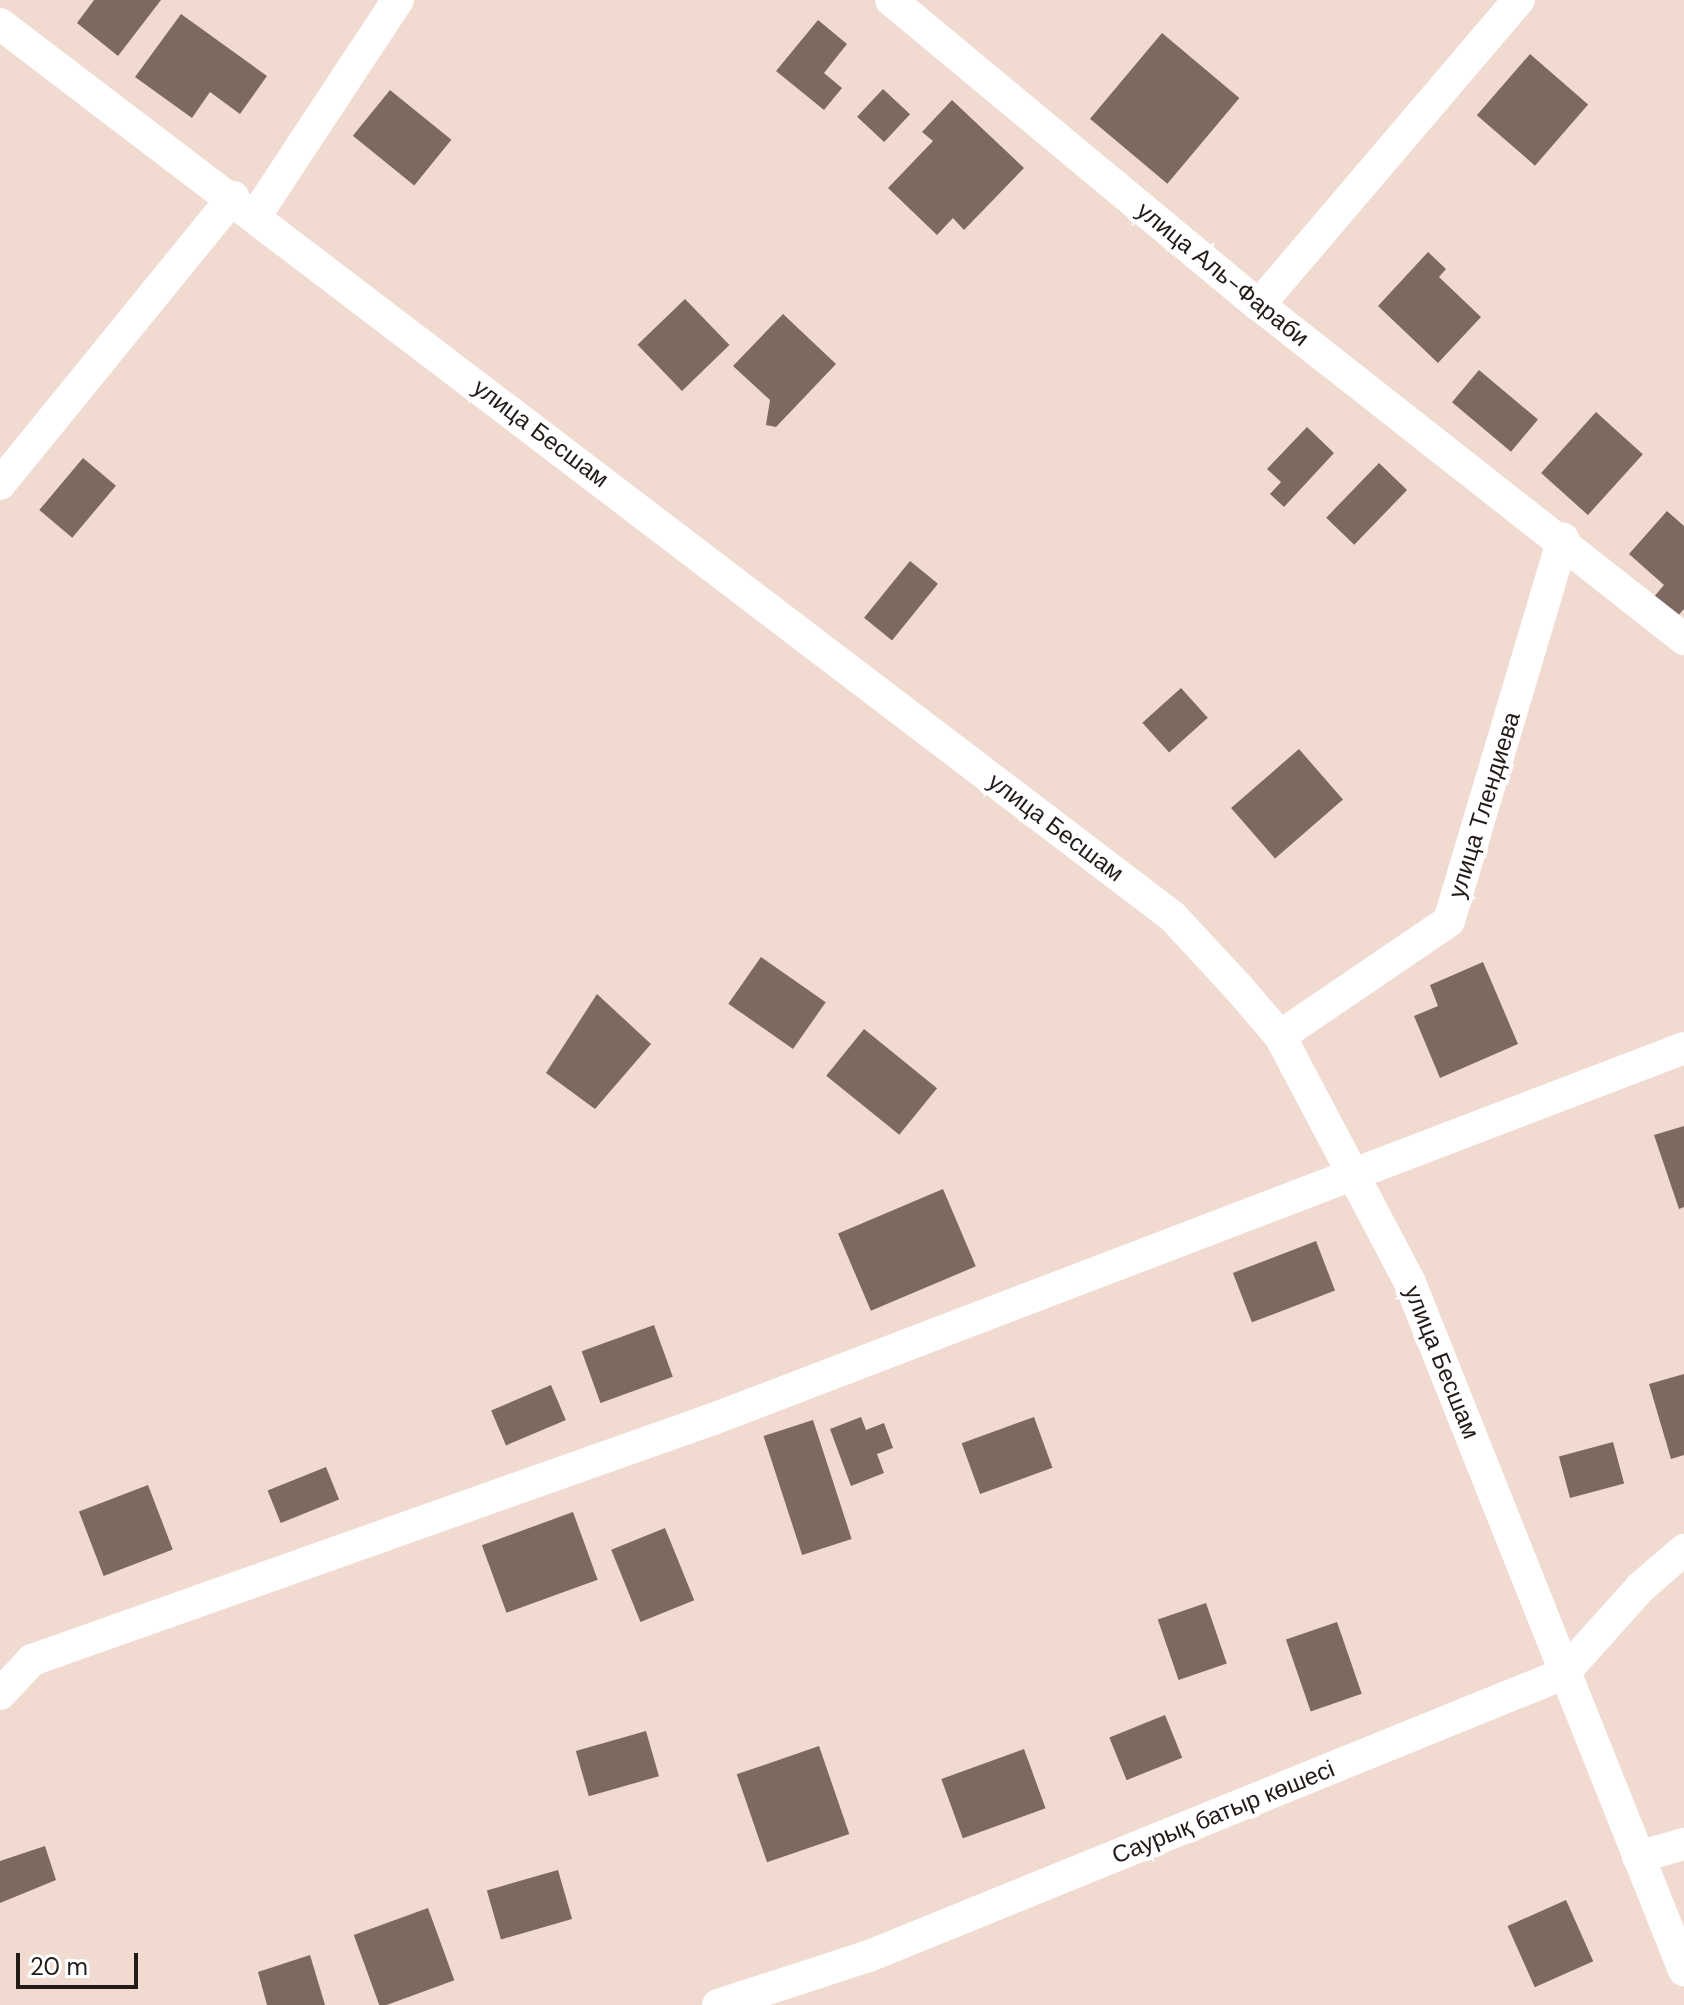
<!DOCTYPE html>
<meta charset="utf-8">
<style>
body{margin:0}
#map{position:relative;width:1684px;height:2005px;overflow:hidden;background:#f1dbd0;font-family:"DM Sans",sans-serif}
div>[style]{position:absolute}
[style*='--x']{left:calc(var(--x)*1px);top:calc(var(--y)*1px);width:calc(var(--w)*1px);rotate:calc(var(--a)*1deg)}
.building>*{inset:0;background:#7d6960;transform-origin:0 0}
.street>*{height:32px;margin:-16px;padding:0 16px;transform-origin:16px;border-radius:16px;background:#fff}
span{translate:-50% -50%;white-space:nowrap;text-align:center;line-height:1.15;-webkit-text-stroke:8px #fff;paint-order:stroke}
.street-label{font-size:24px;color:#231b18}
.scale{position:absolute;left:16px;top:1953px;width:122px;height:36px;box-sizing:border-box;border:4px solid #231b18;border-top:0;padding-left:10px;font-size:24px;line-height:28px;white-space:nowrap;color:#231b18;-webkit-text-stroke:6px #fff;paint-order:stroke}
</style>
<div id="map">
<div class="building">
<div style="clip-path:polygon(94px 0,161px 0,118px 56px,77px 23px)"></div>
<div style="clip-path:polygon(181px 14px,267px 76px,240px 114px,210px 92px,192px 118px,135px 77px)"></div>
<div style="clip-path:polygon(818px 20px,847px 44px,824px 73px,842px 88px,824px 110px,776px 71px)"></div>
<div style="left:1162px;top:33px;width:101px;height:112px;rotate:40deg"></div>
<div style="left:1530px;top:54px;width:77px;height:81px;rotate:41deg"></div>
<div style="left:883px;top:89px;width:37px;height:38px;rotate:43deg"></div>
<div style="left:390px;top:90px;width:79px;height:59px;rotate:39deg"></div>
<div style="clip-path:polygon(952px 100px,1024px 168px,964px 230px,953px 218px,937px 235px,888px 188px,933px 141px,922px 132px)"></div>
<div style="clip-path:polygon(1428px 252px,1446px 269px,1439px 277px,1481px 317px,1438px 363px,1378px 306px)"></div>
<div style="left:685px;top:299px;width:64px;height:66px;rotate:46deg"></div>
<div style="clip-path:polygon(783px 314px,836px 364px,776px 427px,766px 425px,770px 400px,733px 366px)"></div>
<div style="left:1479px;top:370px;width:77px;height:42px;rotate:40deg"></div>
<div style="left:1596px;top:412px;width:63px;height:82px;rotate:42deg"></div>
<div style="clip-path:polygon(1307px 427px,1334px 453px,1284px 507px,1270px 494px,1281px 482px,1267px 469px)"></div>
<div style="left:83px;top:458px;width:43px;height:68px;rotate:40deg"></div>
<div style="left:1379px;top:463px;width:39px;height:76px;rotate:44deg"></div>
<div style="clip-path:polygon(1667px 511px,1684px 526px,1684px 609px,1675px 619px,1653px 598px,1664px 585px,1629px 554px)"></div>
<div style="left:910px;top:561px;width:36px;height:73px;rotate:39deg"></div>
<div style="left:1181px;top:688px;width:40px;height:52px;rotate:48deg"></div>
<div style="left:1299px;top:749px;width:67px;height:90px;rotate:49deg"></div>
<div style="left:761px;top:957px;width:79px;height:57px;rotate:35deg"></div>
<div style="clip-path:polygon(1483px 962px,1518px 1044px,1440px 1078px,1414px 1016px,1438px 1006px,1430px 985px)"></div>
<div style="clip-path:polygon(597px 994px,651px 1044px,595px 1109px,546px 1073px)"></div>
<div style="left:864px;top:1029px;width:94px;height:60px;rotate:39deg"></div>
<div style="clip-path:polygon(1684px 1126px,1684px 1207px,1679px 1209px,1654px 1135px)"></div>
<div style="left:943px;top:1189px;width:84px;height:114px;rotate:67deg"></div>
<div style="left:1316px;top:1241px;width:53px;height:89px;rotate:69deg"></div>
<div style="left:654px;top:1325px;width:55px;height:77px;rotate:70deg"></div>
<div style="clip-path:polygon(1684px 1374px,1684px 1455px,1671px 1459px,1649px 1384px)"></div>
<div style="left:551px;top:1385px;width:38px;height:65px;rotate:67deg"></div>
<div style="clip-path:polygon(861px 1417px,866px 1430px,884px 1423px,893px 1448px,877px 1454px,884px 1473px,851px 1486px,830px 1429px)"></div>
<div style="left:1034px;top:1417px;width:54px;height:77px;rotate:70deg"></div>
<div style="left:813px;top:1420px;width:125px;height:52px;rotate:72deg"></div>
<div style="left:1613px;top:1442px;width:43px;height:56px;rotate:75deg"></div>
<div style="left:326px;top:1467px;width:35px;height:63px;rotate:68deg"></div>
<div style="left:148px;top:1485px;width:69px;height:74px;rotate:69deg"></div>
<div style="left:573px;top:1512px;width:72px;height:97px;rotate:70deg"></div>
<div style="left:665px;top:1528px;width:78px;height:58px;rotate:68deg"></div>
<div style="left:1206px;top:1603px;width:64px;height:51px;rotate:71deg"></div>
<div style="left:1337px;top:1622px;width:76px;height:54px;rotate:71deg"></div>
<div style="left:1165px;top:1715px;width:46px;height:60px;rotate:68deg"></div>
<div style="left:646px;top:1731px;width:47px;height:73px;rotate:74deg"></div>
<div style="left:819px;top:1746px;width:93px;height:87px;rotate:71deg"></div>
<div style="left:1024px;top:1749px;width:63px;height:88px;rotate:70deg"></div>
<div style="clip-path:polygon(45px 1846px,56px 1880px,0 1903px,0 1861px)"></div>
<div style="left:558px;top:1870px;width:51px;height:74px;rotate:74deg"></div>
<div style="left:1566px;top:1900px;width:67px;height:64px;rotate:66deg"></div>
<div style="left:428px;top:1908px;width:77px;height:79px;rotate:70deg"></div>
<div style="clip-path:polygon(310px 1955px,325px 2005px,267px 2005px,258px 1972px)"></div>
</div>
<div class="street">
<div style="--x:891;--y:0;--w:478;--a:39.7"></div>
<div style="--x:1259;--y:305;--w:541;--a:38.16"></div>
<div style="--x:0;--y:24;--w:1474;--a:37.28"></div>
<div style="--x:1173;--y:917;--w:94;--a:47.2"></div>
<div style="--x:1237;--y:986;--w:66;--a:49.3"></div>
<div style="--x:1280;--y:1036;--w:279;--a:62.2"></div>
<div style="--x:1410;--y:1283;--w:740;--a:68.26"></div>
<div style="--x:256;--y:215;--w:258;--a:-56.6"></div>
<div style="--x:1259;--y:305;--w:401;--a:-49.6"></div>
<div style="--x:0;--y:484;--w:370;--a:-50.9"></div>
<div style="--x:1280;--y:1036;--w:204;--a:-34.2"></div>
<div style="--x:1449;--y:921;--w:399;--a:-73.4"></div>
<div style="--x:0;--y:1694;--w:47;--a:-46.7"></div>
<div style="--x:32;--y:1660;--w:722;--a:-19.49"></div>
<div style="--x:713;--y:1419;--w:1039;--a:-20.91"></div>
<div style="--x:1638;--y:1857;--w:48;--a:-15.8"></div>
<div style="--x:718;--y:2005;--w:159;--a:-18"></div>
<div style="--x:869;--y:1956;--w:749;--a:-22.11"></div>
<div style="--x:1563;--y:1674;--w:117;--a:-48.1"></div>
<div style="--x:1641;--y:1587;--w:57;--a:-40.7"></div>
</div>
<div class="street-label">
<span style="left:1223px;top:274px;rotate:39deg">улица Аль-Фараби</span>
<span style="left:541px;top:433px;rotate:37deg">улица Бесшам</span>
<span style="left:1484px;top:805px;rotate:-73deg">улица Тлендиева</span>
<span style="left:1056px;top:827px;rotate:37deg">улица Бесшам</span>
<span style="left:1442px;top:1362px;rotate:68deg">улица Бесшам</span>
<span style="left:1223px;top:1812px;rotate:-22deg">Саурық батыр көшесі</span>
</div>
<div class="scale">20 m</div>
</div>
